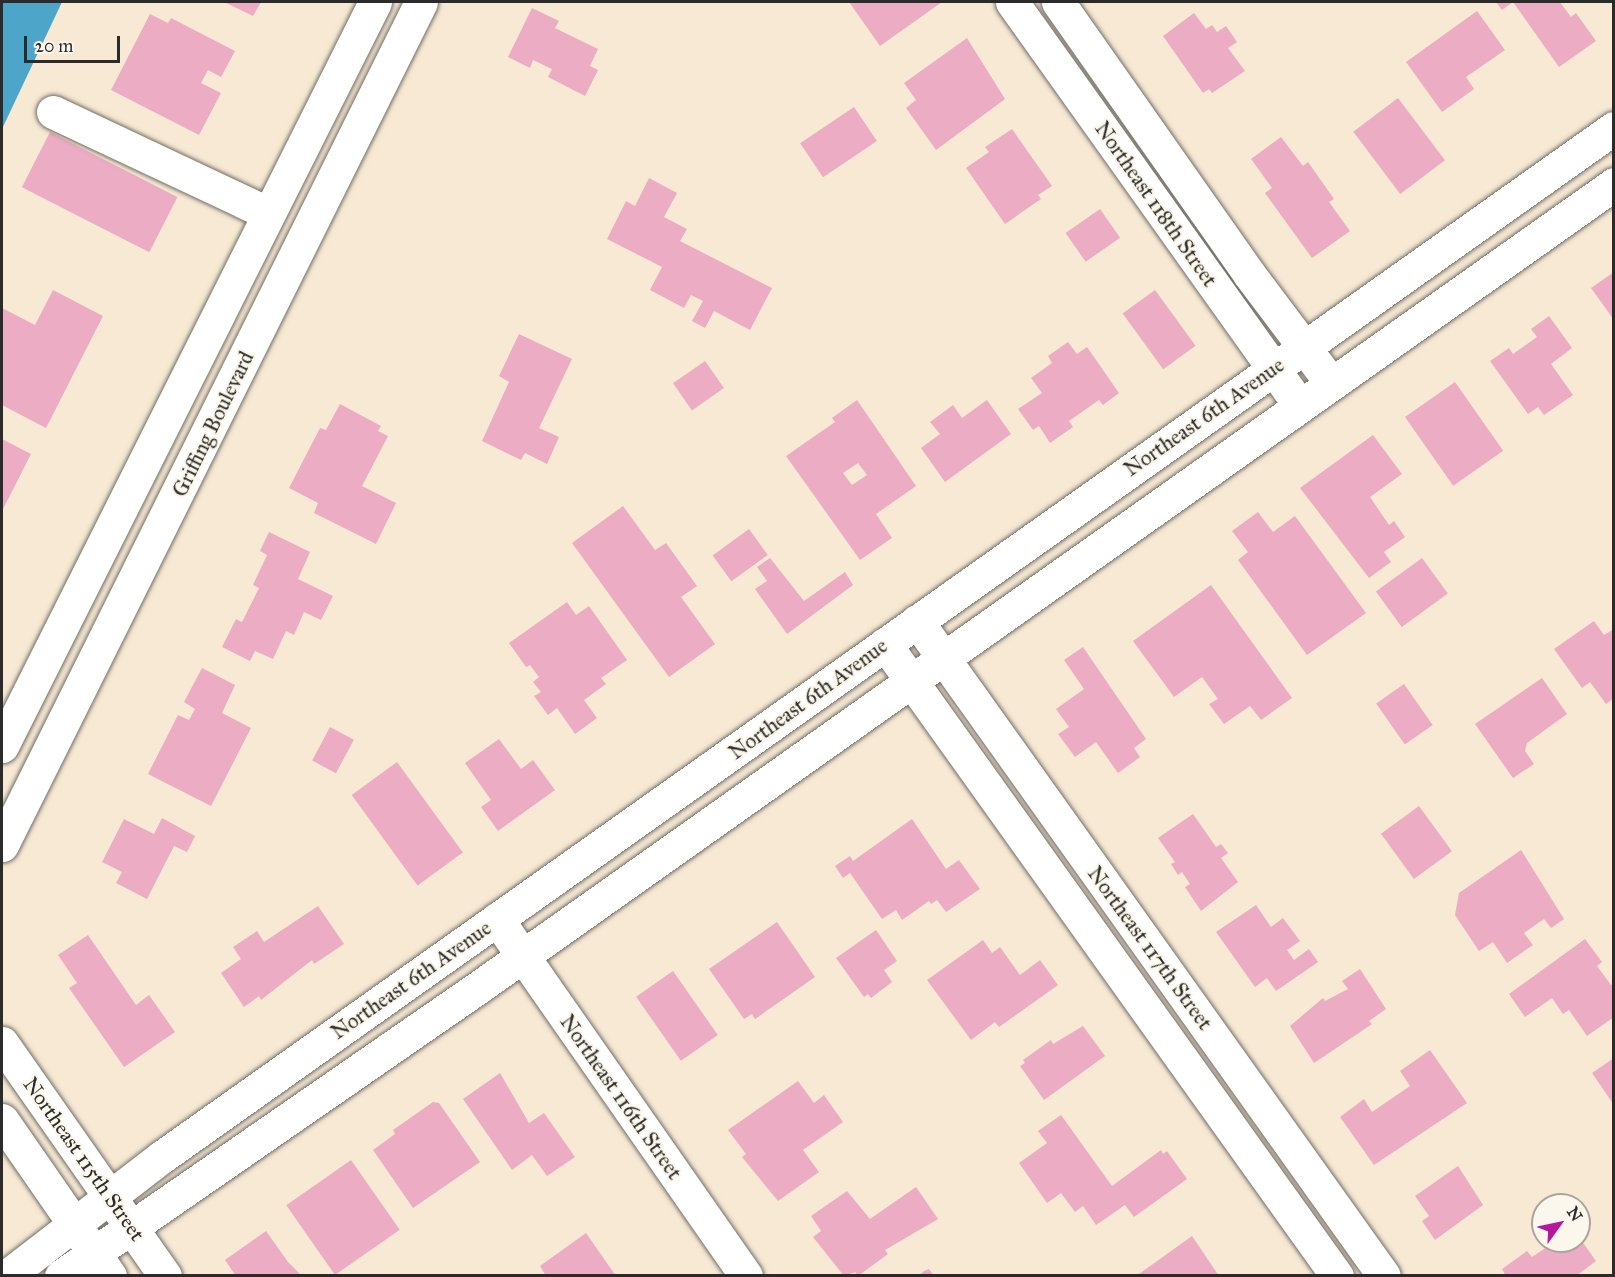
<!DOCTYPE html>
<style>
body{margin:0}
#map{position:relative;width:1615px;height:1277px;overflow:hidden;background:#f7e9d4;font-family:"IM FELL Great Primer",serif}
div>[style]{position:absolute}
[style*='--x']{left:calc(var(--x)*1px);top:calc(var(--y)*1px);width:calc(var(--w)*1px);rotate:calc(var(--a)*1deg)}
.water>*{inset:0;background:#4da5ca}
.building>*{inset:0;background:#ecacc4;transform-origin:0 0}
.roads{filter:drop-shadow(0 0 2px #726e66) drop-shadow(0 0 2px #726e66)}
.minor>*{height:33px;margin:-16.5px;padding:0 16.5px;transform-origin:16.5px;border-radius:16.5px;background:#fff}
.major>*{height:33px;margin:-16.5px;padding:0 16.5px;transform-origin:16.5px;border-radius:16.5px;background:#fff}
span{translate:-50% -50%;white-space:nowrap;text-align:center;line-height:1.15;-webkit-text-stroke:4.5px #fbf7ec;paint-order:stroke}
.street-label{font-size:21px;color:#2b2b2b}
.frame{position:absolute;inset:0;border:3px solid #2b2b2b;pointer-events:none}
.north{position:absolute;left:1531px;top:1193px;width:60px;height:60px;box-sizing:border-box;background:#fbf7ec;border:2px solid #a8a59f;border-radius:50%;rotate:57deg;font-size:16px;font-weight:700;line-height:24px;text-align:center;color:#2b2b2b}
.north::after{content:'';display:block;margin:auto;width:21px;height:27px;background:#b5179e;clip-path:polygon(50% 0,100% 100%,50% 72%,0 100%)}
.scale{position:absolute;left:24px;top:36px;width:96px;height:27px;box-sizing:border-box;border:3px solid #2b2b2b;border-top:0;padding-left:8px;font-size:18px;line-height:21px;white-space:nowrap;color:#2b2b2b;-webkit-text-stroke:4px #fbf7ec;paint-order:stroke}
</style>
<div id="map">
<div class="water">
<div style="clip-path:polygon(2px 2px,62px 2px,2px 129px)"></div>
</div>
<div class="building">
<div style="clip-path:polygon(224px 2px,261px 2px,253px 16px)"></div>
<div style="clip-path:polygon(849px 2px,942px 2px,880px 46px)"></div>
<div style="clip-path:polygon(1496px 2px,1560px 2px,1571px 17px,1576px 13px,1596px 41px,1559px 67px,1513px 2px,1502px 10px)"></div>
<div style="clip-path:polygon(532px 8px,559px 21px,555px 28px,598px 49px,590px 66px,598px 70px,585px 96px,548px 77px,552px 69px,533px 60px,530px 68px,508px 57px)"></div>
<div style="clip-path:polygon(1477px 11px,1505px 50px,1466px 77px,1474px 89px,1442px 112px,1406px 62px)"></div>
<div style="clip-path:polygon(1194px 13px,1206px 29px,1212px 25px,1217px 32px,1226px 26px,1237px 42px,1228px 48px,1245px 71px,1212px 93px,1209px 89px,1203px 93px,1163px 36px)"></div>
<div style="clip-path:polygon(150px 14px,168px 23px,171px 18px,235px 51px,221px 77px,208px 70px,201px 83px,221px 93px,199px 135px,111px 90px)"></div>
<div style="clip-path:polygon(967px 38px,1005px 99px,936px 150px,906px 108px,916px 100px,904px 83px)"></div>
<div style="left:1398px;top:98px;width:78px;height:56px;rotate:53deg"></div>
<div style="left:854px;top:107px;width:41px;height:65px;rotate:56deg"></div>
<div style="clip-path:polygon(1012px 129px,1052px 186px,1038px 195px,1041px 199px,1005px 224px,966px 168px,989px 152px,985px 147px)"></div>
<div style="left:50px;top:132px;width:143px;height:62px;rotate:27deg"></div>
<div style="clip-path:polygon(1281px 137px,1303px 166px,1308px 162px,1334px 199px,1329px 202px,1350px 231px,1312px 258px,1265px 193px,1272px 188px,1251px 159px)"></div>
<div style="clip-path:polygon(649px 178px,677px 193px,664px 217px,687px 229px,680px 241px,772px 288px,750px 330px,714px 311px,705px 328px,692px 321px,703px 301px,691px 295px,684px 308px,650px 290px,662px 267px,607px 239px,626px 201px,635px 206px)"></div>
<div style="left:1100px;top:209px;width:35px;height:42px;rotate:55deg"></div>
<div style="clip-path:polygon(1614px 272px,1614px 320px,1591px 288px)"></div>
<div style="clip-path:polygon(53px 290px,103px 316px,46px 428px,2px 405px,2px 308px,35px 325px)"></div>
<div style="left:1155px;top:290px;width:69px;height:40px;rotate:54deg"></div>
<div style="clip-path:polygon(1549px 316px,1572px 348px,1551px 364px,1573px 395px,1544px 415px,1538px 407px,1528px 414px,1490px 361px,1509px 348px,1513px 354px,1537px 337px,1531px 329px)"></div>
<div style="clip-path:polygon(519px 334px,572px 359px,539px 428px,559px 437px,547px 464px,525px 453px,521px 460px,482px 441px,509px 382px,499px 376px)"></div>
<div style="clip-path:polygon(1068px 342px,1077px 354px,1087px 347px,1119px 393px,1103px 405px,1099px 400px,1069px 421px,1073px 427px,1050px 443px,1039px 426px,1033px 430px,1018px 409px,1042px 393px,1031px 378px,1052px 363px,1048px 356px)"></div>
<div style="left:705px;top:361px;width:33px;height:39px;rotate:55deg"></div>
<div style="left:1455px;top:382px;width:84px;height:61px;rotate:55deg"></div>
<div style="clip-path:polygon(evenodd,857px 400px,916px 486px,876px 514px,892px 538px,860px 560px,786px 456px,835px 422px,832px 418px,857px 400px,858px 463px,867px 475px,852px 485px,843px 473px,858px 463px)"></div>
<div style="clip-path:polygon(987px 400px,1011px 434px,945px 482px,921px 448px,940px 434px,930px 422px,953px 405px,962px 418px)"></div>
<div style="clip-path:polygon(340px 404px,381px 426px,378px 431px,388px 436px,362px 486px,396px 503px,376px 544px,314px 513px,318px 503px,289px 488px,320px 428px,326px 430px)"></div>
<div style="clip-path:polygon(1373px 435px,1402px 474px,1370px 497px,1389px 525px,1394px 521px,1405px 537px,1384px 552px,1391px 562px,1369px 578px,1300px 488px)"></div>
<div style="clip-path:polygon(2px 439px,31px 454px,2px 511px)"></div>
<div style="clip-path:polygon(623px 506px,655px 550px,666px 543px,697px 586px,681px 597px,715px 644px,669px 677px,572px 543px)"></div>
<div style="clip-path:polygon(1258px 512px,1273px 532px,1295px 516px,1366px 613px,1307px 655px,1238px 560px,1248px 552px,1232px 531px)"></div>
<div style="left:749px;top:529px;width:32px;height:45px;rotate:54deg"></div>
<div style="clip-path:polygon(269px 532px,310px 552px,298px 579px,333px 596px,321px 620px,304px 612px,294px 635px,286px 631px,273px 659px,255px 651px,250px 661px,222px 647px,236px 619px,242px 622px,259px 588px,253px 585px,267px 555px,260px 551px)"></div>
<div style="clip-path:polygon(770px 558px,804px 601px,845px 572px,853px 585px,787px 634px,755px 589px,767px 581px,757px 567px)"></div>
<div style="left:1422px;top:558px;width:44px;height:57px;rotate:54deg"></div>
<div style="clip-path:polygon(1211px 585px,1292px 698px,1261px 720px,1250px 706px,1224px 724px,1209px 704px,1218px 699px,1202px 677px,1174px 697px,1133px 641px)"></div>
<div style="clip-path:polygon(567px 602px,576px 615px,589px 606px,627px 660px,601px 678px,606px 684px,584px 700px,597px 718px,575px 734px,557px 708px,548px 715px,534px 696px,541px 692px,533px 682px,539px 677px,530px 665px,526px 667px,509px 643px)"></div>
<div style="clip-path:polygon(1594px 621px,1604px 635px,1614px 629px,1614px 698px,1606px 704px,1590px 682px,1582px 688px,1554px 649px)"></div>
<div style="clip-path:polygon(1083px 647px,1146px 739px,1134px 748px,1140px 757px,1118px 773px,1096px 742px,1075px 757px,1058px 734px,1069px 727px,1056px 709px,1084px 689px,1064px 660px)"></div>
<div style="clip-path:polygon(202px 668px,235px 685px,222px 713px,251px 728px,211px 806px,148px 774px,178px 715px,189px 720px,195px 709px,184px 702px)"></div>
<div style="clip-path:polygon(1542px 678px,1567px 714px,1527px 743px,1525px 751px,1534px 764px,1513px 778px,1475px 724px)"></div>
<div style="left:1404px;top:684px;width:50px;height:34px;rotate:55deg"></div>
<div style="left:330px;top:727px;width:27px;height:38px;rotate:28deg"></div>
<div style="clip-path:polygon(499px 739px,521px 769px,533px 760px,555px 790px,498px 831px,481px 807px,491px 800px,465px 763px)"></div>
<div style="left:397px;top:762px;width:112px;height:56px;rotate:54deg"></div>
<div style="left:1419px;top:806px;width:56px;height:47px;rotate:54deg"></div>
<div style="clip-path:polygon(1193px 814px,1216px 847px,1221px 844px,1228px 853px,1221px 858px,1238px 882px,1201px 911px,1185px 887px,1190px 884px,1182px 872px,1178px 875px,1171px 864px,1175px 862px,1158px 838px)"></div>
<div style="clip-path:polygon(162px 818px,195px 836px,187px 852px,174px 846px,147px 899px,116px 883px,122px 872px,102px 862px,124px 819px,154px 834px)"></div>
<div style="clip-path:polygon(912px 819px,946px 869px,959px 860px,980px 889px,946px 912px,937px 900px,931px 904px,929px 901px,902px 920px,896px 910px,882px 919px,850px 873px,843px 878px,835px 866px,850px 856px,853px 861px)"></div>
<div style="clip-path:polygon(1521px 850px,1564px 919px,1551px 928px,1544px 919px,1524px 933px,1533px 945px,1507px 963px,1493px 942px,1479px 951px,1455px 915px,1459px 893px)"></div>
<div style="clip-path:polygon(1256px 905px,1271px 927px,1283px 918px,1300px 941px,1287px 950px,1294px 960px,1309px 949px,1318px 962px,1276px 991px,1267px 978px,1255px 987px,1216px 932px)"></div>
<div style="clip-path:polygon(318px 906px,344px 944px,314px 964px,312px 960px,261px 1000px,259px 996px,244px 1007px,221px 973px,241px 959px,233px 947px,257px 931px,264px 942px)"></div>
<div style="clip-path:polygon(777px 922px,815px 977px,755px 1019px,752px 1014px,744px 1019px,709px 969px)"></div>
<div style="clip-path:polygon(876px 930px,897px 961px,884px 970px,892px 982px,871px 998px,868px 994px,864px 997px,836px 958px)"></div>
<div style="clip-path:polygon(88px 935px,136px 1005px,149px 995px,175px 1032px,124px 1067px,69px 988px,77px 983px,58px 955px)"></div>
<div style="clip-path:polygon(1585px 939px,1602px 962px,1597px 966px,1611px 985px,1614px 983px,1614px 1017px,1587px 1036px,1569px 1010px,1563px 1014px,1552px 998px,1525px 1017px,1509px 994px)"></div>
<div style="clip-path:polygon(983px 940px,992px 953px,1000px 947px,1020px 975px,1040px 960px,1058px 985px,999px 1027px,995px 1022px,971px 1040px,927px 980px)"></div>
<div style="clip-path:polygon(1360px 969px,1386px 1009px,1369px 1021px,1372px 1024px,1314px 1063px,1290px 1026px,1323px 998px,1325px 1001px,1348px 989px,1342px 981px)"></div>
<div style="left:673px;top:971px;width:78px;height:45px;rotate:55deg"></div>
<div style="clip-path:polygon(1083px 1026px,1105px 1056px,1044px 1100px,1020px 1066px,1025px 1063px,1023px 1060px,1051px 1040px,1053px 1044px)"></div>
<div style="clip-path:polygon(1430px 1050px,1467px 1103px,1374px 1165px,1340px 1117px,1364px 1099px,1372px 1112px,1410px 1086px,1400px 1071px)"></div>
<div style="clip-path:polygon(1614px 1058px,1614px 1105px,1592px 1073px)"></div>
<div style="clip-path:polygon(500px 1073px,529px 1123px,544px 1113px,575px 1157px,547px 1176px,532px 1155px,512px 1170px,463px 1099px)"></div>
<div style="clip-path:polygon(798px 1081px,814px 1103px,824px 1095px,843px 1122px,803px 1150px,819px 1172px,778px 1201px,742px 1157px,746px 1154px,728px 1130px)"></div>
<div style="clip-path:polygon(433px 1102px,439px 1103px,480px 1162px,413px 1208px,373px 1150px,395px 1134px,393px 1130px)"></div>
<div style="clip-path:polygon(1061px 1115px,1112px 1186px,1161px 1150px,1163px 1154px,1167px 1151px,1187px 1179px,1134px 1217px,1125px 1205px,1096px 1225px,1083px 1206px,1075px 1212px,1061px 1193px,1047px 1203px,1019px 1163px,1047px 1143px,1038px 1131px)"></div>
<div style="left:351px;top:1160px;width:85px;height:79px;rotate:55deg"></div>
<div style="clip-path:polygon(1458px 1166px,1483px 1205px,1435px 1240px,1422px 1221px,1429px 1216px,1415px 1196px)"></div>
<div style="clip-path:polygon(916px 1187px,938px 1219px,885px 1250px,888px 1254px,858px 1276px,855px 1272px,844px 1276px,813px 1237px,821px 1231px,811px 1216px,847px 1191px,870px 1219px)"></div>
<div style="clip-path:polygon(266px 1231px,288px 1262px,302px 1276px,236px 1276px,225px 1260px)"></div>
<div style="clip-path:polygon(586px 1233px,616px 1276px,546px 1276px,540px 1266px)"></div>
<div style="clip-path:polygon(1192px 1236px,1219px 1276px,1140px 1276px,1139px 1274px)"></div>
<div style="clip-path:polygon(1579px 1237px,1596px 1261px,1576px 1276px,1506px 1276px,1502px 1269px,1527px 1251px,1532px 1257px,1556px 1241px,1579px 1241px)"></div>
<div style="clip-path:polygon(929px 1269px,934px 1276px,919px 1276px,924px 1271px)"></div>
</div>
<div class="roads">
<div class="minor">
<div style="--x:1012;--y:2;--w:496;--a:54.5"></div>
<div style="--x:1058;--y:2;--w:332;--a:54.9"></div>
<div style="--x:1249;--y:274;--w:136;--a:53"></div>
<div style="--x:53;--y:112;--w:238;--a:25.2"></div>
<div style="--x:917;--y:621;--w:804;--a:54.51"></div>
<div style="--x:885;--y:644;--w:777;--a:54.43"></div>
<div style="--x:2;--y:746;--w:832;--a:-63.37"></div>
<div style="--x:2;--y:845;--w:941;--a:-63.57"></div>
<div style="--x:497;--y:919;--w:435;--a:55.1"></div>
<div style="--x:2;--y:1043;--w:284;--a:55"></div>
<div style="--x:2;--y:1120;--w:190;--a:55.3"></div>
</div>
<div class="major">
<div style="--x:7;--y:1276;--w:197;--a:-37.6"></div>
<div style="--x:163;--y:1156;--w:1778;--a:-35.32"></div>
<div style="--x:61;--y:1276;--w:505;--a:-34.67"></div>
<div style="--x:476;--y:989;--w:1394;--a:-35.27"></div>
</div>
</div>
<div class="street-label">
<span style="left:1156px;top:204px;rotate:55deg">Northeast 118th Street</span>
<span style="left:1204px;top:417px;rotate:-35deg">Northeast 6th Avenue</span>
<span style="left:213px;top:424px;rotate:-64deg">Griffing Boulevard</span>
<span style="left:808px;top:699px;rotate:-36deg">Northeast 6th Avenue</span>
<span style="left:1150px;top:948px;rotate:54deg">Northeast 117th Street</span>
<span style="left:411px;top:980px;rotate:-35deg">Northeast 6th Avenue</span>
<span style="left:621px;top:1097px;rotate:55deg">Northeast 116th Street</span>
<span style="left:84px;top:1159px;rotate:55deg">Northeast 115th Street</span>
</div>
<div class="frame"></div>
<div class="north">N</div>
<div class="scale">20 m</div>
</div>
